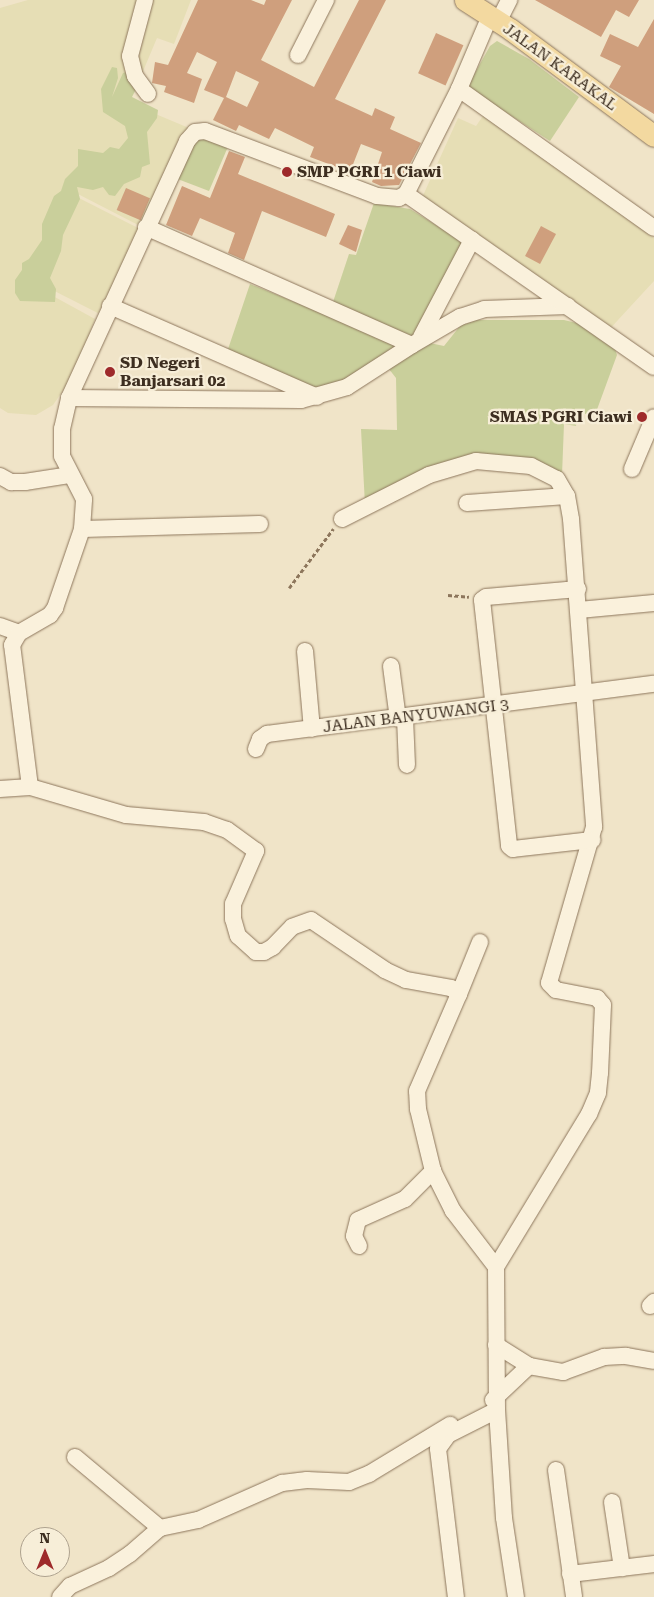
<!DOCTYPE html>
<style>
body{margin:0}
#map{position:relative;width:654px;height:1597px;overflow:hidden;background:#f0e4c8;font-family:"Roboto Serif",serif}
div>[style]{position:absolute}
[style*='--x']{left:calc(var(--x)*1px);top:calc(var(--y)*1px);width:calc(var(--w)*1px);rotate:calc(var(--a)*1deg)}
.farmland>*{inset:0;background:#e6deb5;transform-origin:0 0}
.green>*{inset:0;background:#c9cf9b}
.building>*{inset:0;background:#cf9f7d;transform-origin:0 0}
.path>*{height:2.5px;margin-top:-1.25px;transform-origin:0;background:repeating-linear-gradient(90deg,#8d765c 0 4px,transparent 0 6.5px)}
.roads{filter:drop-shadow(0 0 1px #8d765c) drop-shadow(0 0 1px #8d765c)}
.minor>*{height:16px;margin:-8px;padding:0 8px;transform-origin:8px;border-radius:8px;background:#faf1dc}
.major>*{height:21px;margin:-10.5px;padding:0 10.5px;transform-origin:10.5px;border-radius:10.5px;background:#f3d9a0}
.dots>*{width:14px;height:14px;translate:-50% -50%;box-sizing:border-box;border:2px solid #f7eed8;border-radius:50%}
span{translate:-50% -50%;white-space:nowrap;text-align:center;line-height:1.15;-webkit-text-stroke:4.5px #f7eed8;paint-order:stroke}
.street-label{font-size:16px;color:#3d2e20}
.poi-label{font-size:16px;color:#3d2e20;font-weight:700}
.left{translate:0 -50%;text-align:left}
.right{translate:-100% -50%;text-align:right}
.north{position:absolute;left:20px;top:1527px;width:50px;height:50px;box-sizing:border-box;background:#f7eed8;border:1px solid #ada18e;border-radius:50%;rotate:0deg;font-size:14px;font-weight:700;line-height:20px;text-align:center;color:#3d2e20}
.north::after{content:'';display:block;margin:auto;width:18px;height:22px;background:#9e2a2b;clip-path:polygon(50% 0,100% 100%,50% 72%,0 100%)}
</style>
<div id="map">
<div class="farmland">
<div style="clip-path:polygon(28px 0,191px 0,174px 44px,157px 38px,141px 76px,122px 100px,189px 128px,144px 228px,74px 192px,31px 284px,95px 319px,74px 375px,53px 405px,36px 415px,8px 413px,0 408px,0 8px)"></div>
<div style="clip-path:polygon(485px 113px,534px 143px,654px 238px,654px 281px,606px 333px,421px 200px,458px 118px,476px 126px)"></div>
<div style="left:75px;top:196px;width:74px;height:94px;rotate:27deg"></div>
</div>
<div class="green">
<div style="clip-path:polygon(497px 41px,529px 59px,579px 97px,550px 141px,467px 87px,490px 46px)"></div>
<div style="clip-path:polygon(112px 67px,117px 68px,118px 78px,112px 97px,123px 73px,132px 71px,136px 89px,132px 97px,158px 110px,157px 118px,147px 132px,150px 164px,142px 167px,140px 177px,124px 184px,115px 196px,109px 195px,103px 187px,93px 190px,77px 187px,80px 199px,63px 235px,61px 251px,50px 278px,56px 289px,55px 302px,20px 301px,15px 293px,15px 280px,22px 270px,22px 263px,29px 259px,42px 240px,42px 224px,54px 196px,61px 191px,65px 179px,78px 166px,78px 149px,103px 153px,110px 147px,119px 149px,128px 138px,125px 126px,103px 112px,101px 89px)"></div>
<div style="clip-path:polygon(193px 137px,230px 142px,209px 191px,175px 178px)"></div>
<div style="clip-path:polygon(374px 203px,410px 209px,463px 242px,425px 342px,444px 346px,460px 326px,476px 320px,564px 320px,589px 326px,614px 346px,617px 355px,595px 415px,578px 413px,576px 426px,564px 424px,562px 475px,485px 457px,405px 494px,395px 502px,385px 499px,365px 505px,361px 429px,397px 430px,396px 378px,385px 364px,340px 395px,225px 358px,250px 284px,344px 322px,332px 305px,349px 254px,356px 255px)"></div>
</div>
<div class="building">
<div style="clip-path:polygon(evenodd,198px 0,251px 0,264px 5px,266px 0,292px 0,261px 60px,314px 87px,359px 0,386px 0,335px 99px,372px 116px,375px 108px,395px 117px,390px 129px,421px 143px,399px 185px,381px 186px,372px 182px,382px 152px,361px 144px,350px 172px,310px 157px,314px 147px,275px 128px,269px 139px,239px 125px,236px 131px,213px 120px,224px 98px,204px 90px,217px 62px,197px 52px,187px 73px,202px 79px,194px 103px,164px 92px,166px 86px,152px 83px,155px 62px,168px 65px,198px 0,236px 71px,259px 82px,247px 107px,226px 97px,236px 71px)"></div>
<div style="clip-path:polygon(535px 0,639px 0,629px 17px,616px 10px,601px 37px)"></div>
<div style="clip-path:polygon(654px 19px,654px 114px,609px 87px,621px 66px,600px 56px,610px 34px,638px 47px)"></div>
<div style="left:436px;top:33px;width:30px;height:44px;rotate:24deg"></div>
<div style="clip-path:polygon(229px 151px,245px 157px,238px 174px,335px 214px,326px 237px,262px 211px,244px 260px,228px 253px,235px 233px,200px 218px,192px 236px,166px 225px,182px 186px,210px 198px)"></div>
<div style="left:126px;top:188px;width:26px;height:24px;rotate:23deg"></div>
<div style="clip-path:polygon(348px 225px,362px 230px,356px 252px,339px 244px)"></div>
<div style="left:541px;top:226px;width:17px;height:34px;rotate:28deg"></div>
</div>
<div class="path">
<div style="--x:289;--y:588;--w:74;--a:-53.3"></div>
<div style="--x:448;--y:595;--w:21;--a:5"></div>
</div>
<div class="roads">
<div class="minor">
<div style="--x:145;--y:0;--w:58;--a:105"></div>
<div style="--x:130;--y:56;--w:21;--a:76"></div>
<div style="--x:135;--y:76;--w:22;--a:54"></div>
<div style="--x:498;--y:22;--w:25;--a:-63"></div>
<div style="--x:298;--y:55;--w:62;--a:-63"></div>
<div style="--x:459;--y:89;--w:239;--a:35.5"></div>
<div style="--x:406;--y:194;--w:118;--a:-63.2"></div>
<div style="--x:459;--y:89;--w:79;--a:-67"></div>
<div style="--x:110;--y:306;--w:226;--a:23.7"></div>
<div style="--x:421;--y:337;--w:110;--a:-62.3"></div>
<div style="--x:412;--y:345;--w:56;--a:-30.3"></div>
<div style="--x:460;--y:317;--w:25;--a:-18"></div>
<div style="--x:484;--y:309;--w:84;--a:-2"></div>
<div style="--x:69;--y:398;--w:232;--a:0.5"></div>
<div style="--x:301;--y:400;--w:48;--a:-15.8"></div>
<div style="--x:347;--y:387;--w:77;--a:-32.9"></div>
<div style="--x:412;--y:345;--w:291;--a:-156.1"></div>
<div style="--x:632;--y:469;--w:56;--a:-67.1"></div>
<div style="--x:0;--y:476;--w:13;--a:29"></div>
<div style="--x:11;--y:482;--w:14;--a:0"></div>
<div style="--x:25;--y:482;--w:46;--a:-8.8"></div>
<div style="--x:467;--y:503;--w:100;--a:-4"></div>
<div style="--x:342;--y:519;--w:97;--a:-26.8"></div>
<div style="--x:429;--y:475;--w:49;--a:-16.6"></div>
<div style="--x:476;--y:461;--w:55;--a:5.2"></div>
<div style="--x:531;--y:466;--w:29;--a:27"></div>
<div style="--x:557;--y:479;--w:20;--a:60"></div>
<div style="--x:567;--y:496;--w:23;--a:80"></div>
<div style="--x:571;--y:519;--w:309;--a:85.7"></div>
<div style="--x:594;--y:827;--w:162;--a:106.1"></div>
<div style="--x:549;--y:983;--w:10;--a:45"></div>
<div style="--x:556;--y:990;--w:42;--a:11"></div>
<div style="--x:597;--y:998;--w:9;--a:49"></div>
<div style="--x:603;--y:1005;--w:68;--a:92.5"></div>
<div style="--x:600;--y:1073;--w:20;--a:96"></div>
<div style="--x:598;--y:1093;--w:23;--a:113"></div>
<div style="--x:589;--y:1114;--w:179;--a:121.3"></div>
<div style="--x:496;--y:1267;--w:143;--a:89.6"></div>
<div style="--x:497;--y:1410;--w:55;--a:153"></div>
<div style="--x:448;--y:1435;--w:17;--a:126"></div>
<div style="--x:438;--y:1449;--w:149;--a:83.1"></div>
<div style="--x:82;--y:529;--w:178;--a:-1.6"></div>
<div style="--x:578;--y:589;--w:92;--a:175"></div>
<div style="--x:486;--y:597;--w:5;--a:143"></div>
<div style="--x:482;--y:600;--w:247;--a:83.7"></div>
<div style="--x:509;--y:846;--w:5;--a:37"></div>
<div style="--x:513;--y:849;--w:80;--a:-6.5"></div>
<div style="--x:579;--y:610;--w:75;--a:-5.3"></div>
<div style="--x:0;--y:626;--w:20;--a:20"></div>
<div style="--x:305;--y:651;--w:78;--a:84.9"></div>
<div style="--x:391;--y:666;--w:53;--a:82.5"></div>
<div style="--x:405;--y:718;--w:47;--a:87.6"></div>
<div style="--x:256;--y:749;--w:11;--a:-68"></div>
<div style="--x:260;--y:739;--w:9;--a:-36"></div>
<div style="--x:267;--y:734;--w:390;--a:-7.4"></div>
<div style="--x:0;--y:789;--w:30;--a:-4"></div>
<div style="--x:459;--y:994;--w:56;--a:-68"></div>
<div style="--x:359;--y:1246;--w:11;--a:-117"></div>
<div style="--x:354;--y:1236;--w:16;--a:-76"></div>
<div style="--x:358;--y:1220;--w:51;--a:-24.1"></div>
<div style="--x:405;--y:1199;--w:40;--a:-45"></div>
<div style="--x:496;--y:1267;--w:71;--a:-127.5"></div>
<div style="--x:453;--y:1211;--w:45;--a:-116.6"></div>
<div style="--x:433;--y:1171;--w:64;--a:-103.6"></div>
<div style="--x:418;--y:1109;--w:18;--a:-93"></div>
<div style="--x:417;--y:1091;--w:106;--a:-66.6"></div>
<div style="--x:459;--y:994;--w:10;--a:-143"></div>
<div style="--x:451;--y:988;--w:46;--a:-169.9"></div>
<div style="--x:406;--y:980;--w:23;--a:-155"></div>
<div style="--x:385;--y:970;--w:89;--a:-146"></div>
<div style="--x:311;--y:920;--w:20;--a:160"></div>
<div style="--x:292;--y:927;--w:28;--a:134"></div>
<div style="--x:273;--y:947;--w:10;--a:151"></div>
<div style="--x:264;--y:952;--w:8;--a:180"></div>
<div style="--x:256;--y:952;--w:24;--a:-138"></div>
<div style="--x:238;--y:936;--w:18;--a:-106"></div>
<div style="--x:233;--y:919;--w:15;--a:-90"></div>
<div style="--x:233;--y:904;--w:58;--a:-66.5"></div>
<div style="--x:256;--y:851;--w:36;--a:-144"></div>
<div style="--x:227;--y:830;--w:24;--a:-161"></div>
<div style="--x:204;--y:822;--w:78;--a:-174.9"></div>
<div style="--x:126;--y:815;--w:100;--a:-163.7"></div>
<div style="--x:30;--y:787;--w:143;--a:-97.2"></div>
<div style="--x:12;--y:645;--w:14;--a:-60"></div>
<div style="--x:19;--y:633;--w:36;--a:-30"></div>
<div style="--x:50;--y:615;--w:9;--a:-54"></div>
<div style="--x:55;--y:608;--w:83;--a:-71.1"></div>
<div style="--x:82;--y:529;--w:30;--a:-86"></div>
<div style="--x:84;--y:499;--w:48;--a:-117.1"></div>
<div style="--x:62;--y:456;--w:27;--a:-90"></div>
<div style="--x:62;--y:429;--w:32;--a:-77"></div>
<div style="--x:69;--y:398;--w:283;--a:-65.3"></div>
<div style="--x:187;--y:141;--w:12;--a:-48"></div>
<div style="--x:195;--y:132;--w:10;--a:-6"></div>
<div style="--x:205;--y:131;--w:184;--a:20.7"></div>
<div style="--x:377;--y:196;--w:22;--a:5"></div>
<div style="--x:399;--y:198;--w:8;--a:-30"></div>
<div style="--x:406;--y:194;--w:302;--a:34.9"></div>
<div style="--x:650;--y:1306;--w:6;--a:-45"></div>
<div style="--x:496;--y:1345;--w:39;--a:32"></div>
<div style="--x:493;--y:1400;--w:50;--a:-43.4"></div>
<div style="--x:529;--y:1366;--w:35;--a:10"></div>
<div style="--x:563;--y:1372;--w:44;--a:-20.1"></div>
<div style="--x:604;--y:1357;--w:22;--a:-3"></div>
<div style="--x:626;--y:1356;--w:28;--a:10"></div>
<div style="--x:497;--y:1410;--w:108;--a:86.3"></div>
<div style="--x:504;--y:1518;--w:80;--a:81.4"></div>
<div style="--x:75;--y:1457;--w:111;--a:39.9"></div>
<div style="--x:556;--y:1470;--w:128;--a:81.9"></div>
<div style="--x:612;--y:1502;--w:67;--a:81.4"></div>
<div style="--x:570;--y:1574;--w:85;--a:-6.8"></div>
<div style="--x:60;--y:1597;--w:15;--a:-48"></div>
<div style="--x:70;--y:1586;--w:43;--a:-24.8"></div>
<div style="--x:109;--y:1568;--w:25;--a:-34"></div>
<div style="--x:130;--y:1554;--w:40;--a:-41"></div>
<div style="--x:160;--y:1528;--w:39;--a:-12"></div>
<div style="--x:198;--y:1520;--w:92;--a:-23.8"></div>
<div style="--x:282;--y:1483;--w:25;--a:-7"></div>
<div style="--x:307;--y:1480;--w:42;--a:2.7"></div>
<div style="--x:349;--y:1482;--w:22;--a:-22"></div>
<div style="--x:369;--y:1474;--w:95;--a:-31.2"></div>
</div>
<div class="major">
<div style="--x:465;--y:0;--w:54;--a:32.8"></div>
<div style="--x:510;--y:29;--w:179;--a:36.6"></div>
</div>
</div>
<div class="dots">
<div style="left:287px;top:172px;background:#9e2a2b"></div>
<div style="left:110px;top:372px;background:#9e2a2b"></div>
<div style="left:642px;top:417px;background:#9e2a2b"></div>
</div>
<div class="street-label">
<span style="left:560px;top:67px;rotate:36deg">JALAN KARAKAL</span>
<span style="left:416px;top:716px;rotate:-7deg">JALAN BANYUWANGI 3</span>
</div>
<div class="poi-label">
<span class="left" style="left:297px;top:172px">SMP PGRI 1 Ciawi</span>
<span class="left" style="left:120px;top:372px">SD Negeri<br>Banjarsari 02</span>
<span class="right" style="left:632px;top:417px">SMAS PGRI Ciawi</span>
</div>
<div class="north">N</div>
</div>
